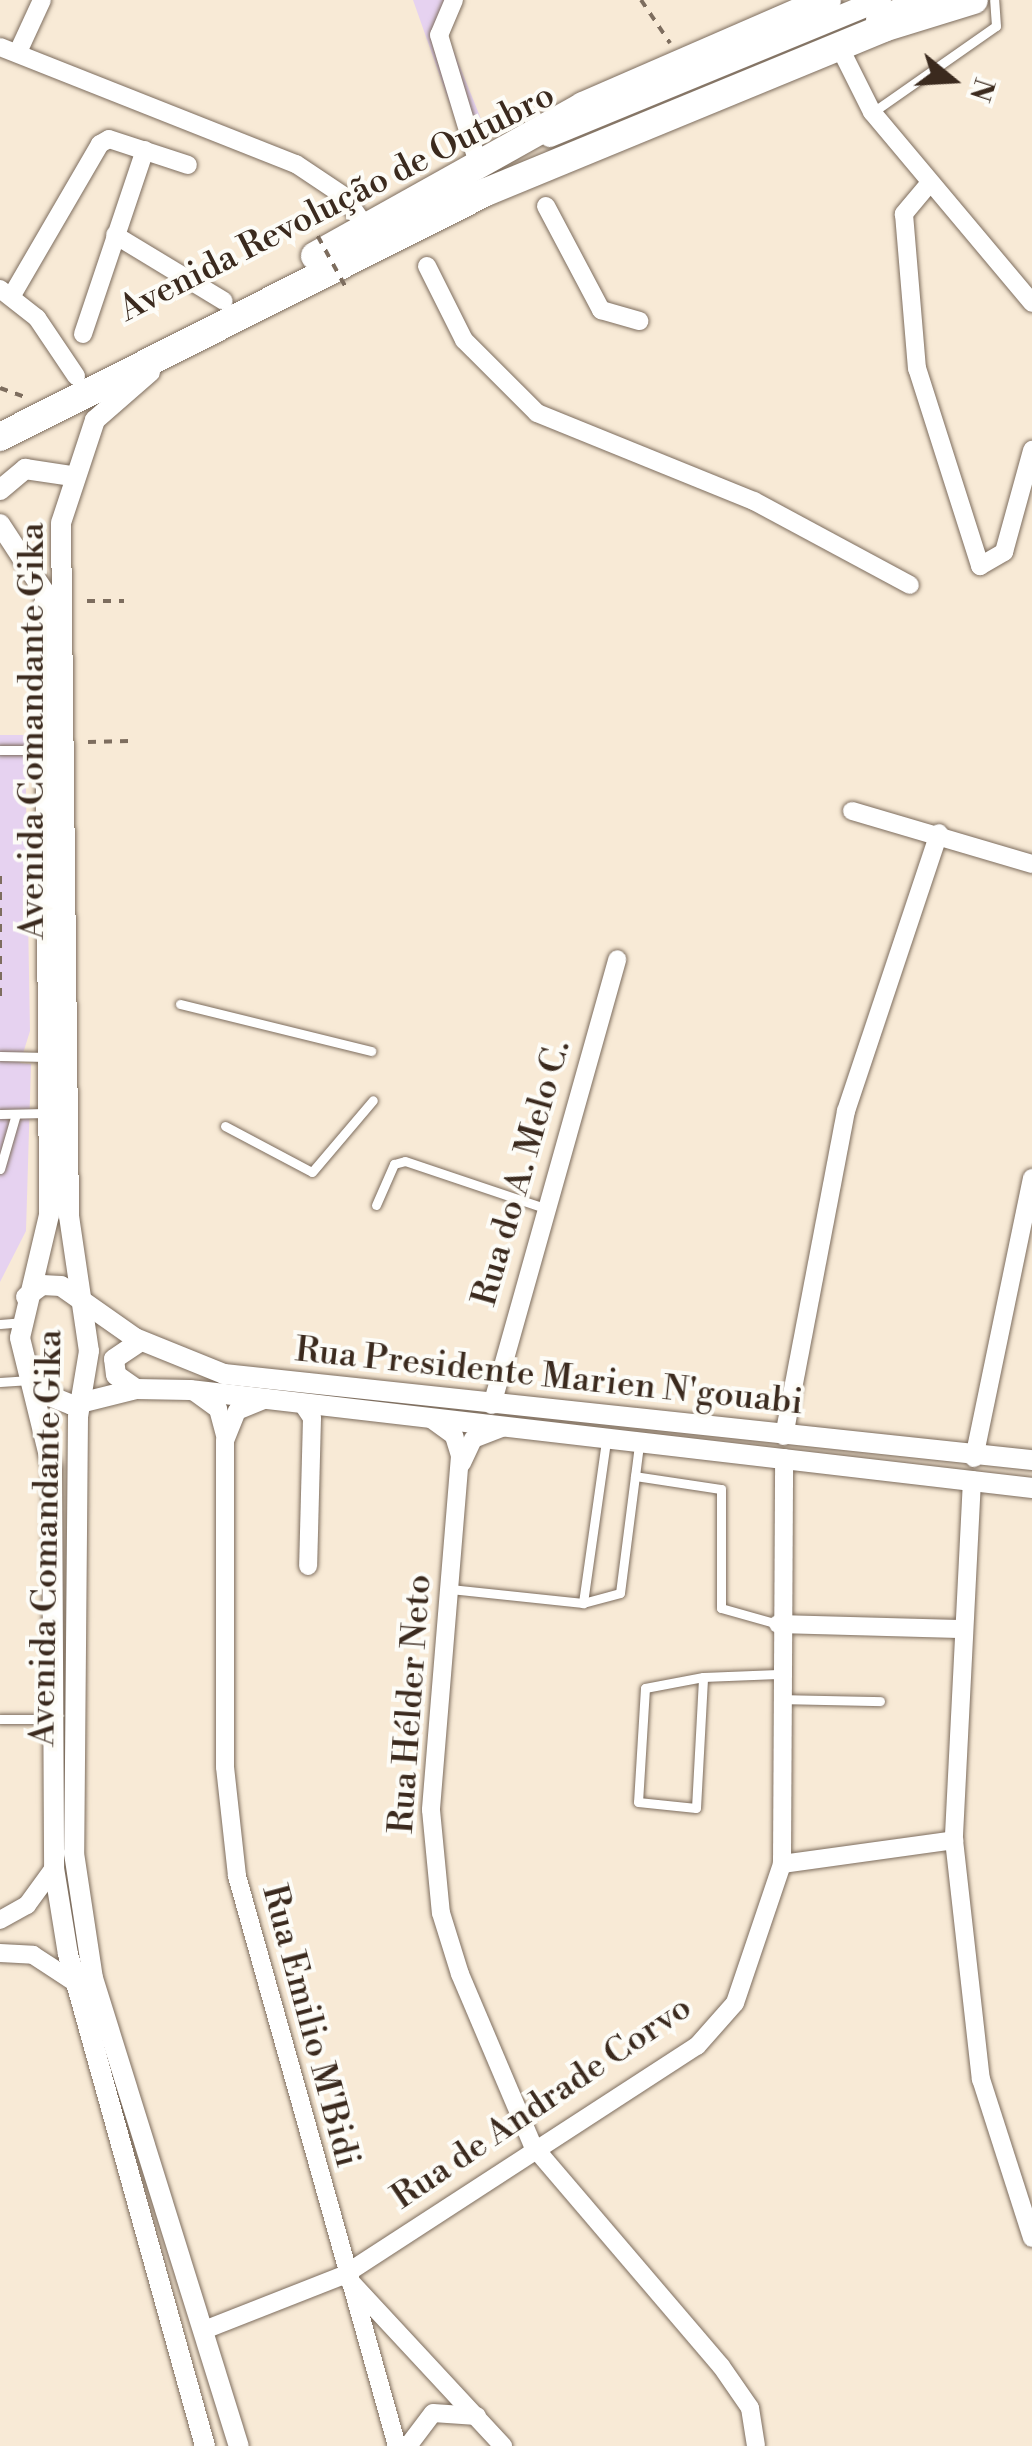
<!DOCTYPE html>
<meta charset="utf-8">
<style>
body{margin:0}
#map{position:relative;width:1032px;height:2446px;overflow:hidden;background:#f8ead6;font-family:"Libre Bodoni",serif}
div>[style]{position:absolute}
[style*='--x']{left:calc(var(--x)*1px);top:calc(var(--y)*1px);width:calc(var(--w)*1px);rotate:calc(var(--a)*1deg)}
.built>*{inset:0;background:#e6d2f0}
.path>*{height:4px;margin-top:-2px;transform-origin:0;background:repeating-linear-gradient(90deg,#7d6d5e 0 8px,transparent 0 16px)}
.roads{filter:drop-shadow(0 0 2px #7d6d5e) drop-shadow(0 0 2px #7d6d5e)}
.service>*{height:9px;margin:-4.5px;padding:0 4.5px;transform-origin:4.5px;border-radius:4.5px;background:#fff}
.minor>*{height:18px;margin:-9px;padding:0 9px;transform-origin:9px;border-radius:9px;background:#fff}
.tertiary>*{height:20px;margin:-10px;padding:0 10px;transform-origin:10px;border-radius:10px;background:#fff}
.secondary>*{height:22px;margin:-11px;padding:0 11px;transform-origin:11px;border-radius:11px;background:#fff}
.primary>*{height:28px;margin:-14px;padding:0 14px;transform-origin:14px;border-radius:14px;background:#fff}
.path-bridge>*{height:4px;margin-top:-2px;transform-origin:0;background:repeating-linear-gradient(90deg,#7d6d5e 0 8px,transparent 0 16px)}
span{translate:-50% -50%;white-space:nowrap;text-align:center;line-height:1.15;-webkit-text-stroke:8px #fdfcf7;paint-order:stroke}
.street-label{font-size:35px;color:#3b2a1e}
.north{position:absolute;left:902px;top:30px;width:100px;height:100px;-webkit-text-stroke:8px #fdfcf7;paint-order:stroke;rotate:108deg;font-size:28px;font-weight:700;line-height:40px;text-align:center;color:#3b2a1e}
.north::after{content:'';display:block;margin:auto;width:35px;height:45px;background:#3b2a1e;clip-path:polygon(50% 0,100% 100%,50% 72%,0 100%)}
</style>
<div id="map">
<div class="built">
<div style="clip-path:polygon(413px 0,451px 0,446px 32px,483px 124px,460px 133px)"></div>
<div style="clip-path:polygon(0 735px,25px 735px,30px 1031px,20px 1063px,31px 1064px,26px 1231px,0 1282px)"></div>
</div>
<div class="path">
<div style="--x:641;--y:0;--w:52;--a:56"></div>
<div style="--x:270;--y:243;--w:45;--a:-27.7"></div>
<div style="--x:0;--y:388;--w:27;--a:20"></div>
<div style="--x:87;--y:601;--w:37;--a:0"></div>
<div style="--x:88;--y:742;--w:41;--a:-1.4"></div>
<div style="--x:0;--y:876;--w:121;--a:90"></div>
</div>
<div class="roads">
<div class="service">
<div style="--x:873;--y:112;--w:150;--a:-35"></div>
<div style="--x:996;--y:26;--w:26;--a:-94"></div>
<div style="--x:0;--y:750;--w:43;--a:0"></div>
<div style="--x:180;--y:1004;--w:197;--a:13.8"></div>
<div style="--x:0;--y:1056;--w:47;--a:1.2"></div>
<div style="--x:0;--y:1114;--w:46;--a:-1.2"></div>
<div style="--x:225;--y:1126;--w:98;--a:27.9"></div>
<div style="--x:312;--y:1172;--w:94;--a:-49.7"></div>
<div style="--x:0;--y:1169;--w:57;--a:-73.8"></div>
<div style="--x:376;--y:1205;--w:45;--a:-66.3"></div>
<div style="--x:394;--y:1164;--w:11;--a:-15"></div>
<div style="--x:405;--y:1161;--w:148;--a:18.6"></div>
<div style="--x:0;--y:1324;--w:21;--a:-5"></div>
<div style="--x:0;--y:1382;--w:30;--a:-4"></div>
<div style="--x:606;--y:1441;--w:164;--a:98.1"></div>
<div style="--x:583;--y:1603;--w:38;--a:-15"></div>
<div style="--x:620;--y:1593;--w:150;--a:-82.7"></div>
<div style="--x:635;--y:1476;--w:87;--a:8.6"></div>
<div style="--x:721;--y:1489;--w:119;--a:90"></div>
<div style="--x:721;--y:1608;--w:59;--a:15.7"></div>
<div style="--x:450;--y:1589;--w:134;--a:6"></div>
<div style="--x:703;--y:1677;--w:59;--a:169.3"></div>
<div style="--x:645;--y:1688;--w:114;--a:93.5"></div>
<div style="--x:638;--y:1802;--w:58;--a:5.9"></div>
<div style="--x:696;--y:1808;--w:131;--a:-86.9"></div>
<div style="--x:703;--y:1677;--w:75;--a:-2.3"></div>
<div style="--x:781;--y:1699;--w:99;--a:1.2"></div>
<div style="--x:0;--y:1719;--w:52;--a:0"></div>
</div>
<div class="minor">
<div style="--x:454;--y:0;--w:38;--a:113"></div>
<div style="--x:439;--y:35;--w:138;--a:73.1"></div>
<div style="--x:839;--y:46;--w:74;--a:63.4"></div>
<div style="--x:872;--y:112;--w:249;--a:50"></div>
<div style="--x:0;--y:47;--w:318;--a:21.6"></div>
<div style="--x:296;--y:164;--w:58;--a:33.7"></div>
<div style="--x:344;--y:196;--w:39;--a:55"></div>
<div style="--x:18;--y:52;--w:57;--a:-65.2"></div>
<div style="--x:928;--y:185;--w:38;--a:130"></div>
<div style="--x:904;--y:214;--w:155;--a:85.2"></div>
<div style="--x:917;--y:368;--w:208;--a:72.3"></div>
<div style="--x:980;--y:566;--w:28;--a:-30"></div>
<div style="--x:1004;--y:552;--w:106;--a:-74.6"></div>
<div style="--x:546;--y:206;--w:118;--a:62.1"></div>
<div style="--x:601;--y:310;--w:40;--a:16"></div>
<div style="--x:115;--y:235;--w:127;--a:31.2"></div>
<div style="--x:427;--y:266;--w:83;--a:63.4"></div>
<div style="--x:464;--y:340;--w:103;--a:45"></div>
<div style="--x:537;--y:413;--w:234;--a:22.1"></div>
<div style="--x:754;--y:501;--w:177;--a:28.3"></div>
<div style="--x:0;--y:289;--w:47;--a:38.1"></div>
<div style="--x:37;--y:318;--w:70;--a:56.1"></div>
<div style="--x:11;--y:297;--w:177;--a:-59.8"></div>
<div style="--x:100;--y:144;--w:10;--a:-29"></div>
<div style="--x:109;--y:139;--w:83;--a:18.2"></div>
<div style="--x:83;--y:334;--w:194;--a:-71.4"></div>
<div style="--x:852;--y:811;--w:188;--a:16.4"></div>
<div style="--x:193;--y:1391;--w:31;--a:36"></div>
<div style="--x:218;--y:1409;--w:27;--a:75"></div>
<div style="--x:264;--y:1400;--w:29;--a:158"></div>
<div style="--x:237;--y:1411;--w:32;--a:112"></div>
<div style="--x:225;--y:1441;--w:326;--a:90"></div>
<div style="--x:225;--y:1767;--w:110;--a:83.7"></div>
<div style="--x:237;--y:1876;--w:592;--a:74.32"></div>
<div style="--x:302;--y:1403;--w:18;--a:56"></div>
<div style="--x:312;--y:1418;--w:148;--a:91.5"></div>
<div style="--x:492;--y:1405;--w:463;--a:-74.3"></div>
<div style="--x:431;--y:1419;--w:29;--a:36"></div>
<div style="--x:454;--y:1436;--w:21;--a:73"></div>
<div style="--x:460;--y:1456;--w:355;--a:94.7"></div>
<div style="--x:431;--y:1810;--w:103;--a:84.5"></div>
<div style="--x:441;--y:1913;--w:64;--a:72.7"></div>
<div style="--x:460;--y:1974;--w:187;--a:67"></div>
<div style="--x:533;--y:2146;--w:289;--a:49.5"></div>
<div style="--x:721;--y:2366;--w:51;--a:55.4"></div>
<div style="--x:750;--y:2408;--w:38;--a:81"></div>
<div style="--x:784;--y:1436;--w:331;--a:-79.2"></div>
<div style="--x:846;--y:1111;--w:293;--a:-71.5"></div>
<div style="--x:974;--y:1458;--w:286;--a:-78.3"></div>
<div style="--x:462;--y:1463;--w:26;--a:-65"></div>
<div style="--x:473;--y:1439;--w:31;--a:-21"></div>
<div style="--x:972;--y:1480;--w:360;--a:92.9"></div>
<div style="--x:954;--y:1840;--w:241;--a:83.6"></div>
<div style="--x:981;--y:2079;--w:167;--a:72.2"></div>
<div style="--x:778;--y:1624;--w:181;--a:1.6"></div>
<div style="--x:782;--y:1864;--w:174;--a:-7.9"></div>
<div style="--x:0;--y:1920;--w:31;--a:-29"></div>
<div style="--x:27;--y:1905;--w:46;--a:-53.9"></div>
<div style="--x:0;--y:1953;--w:33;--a:3"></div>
<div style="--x:33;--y:1955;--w:51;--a:33.1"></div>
<div style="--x:348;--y:2279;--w:228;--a:47.1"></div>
<div style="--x:204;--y:2330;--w:150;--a:-21.4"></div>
<div style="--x:344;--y:2275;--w:421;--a:-33"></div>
<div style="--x:697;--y:2046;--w:57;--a:-48.5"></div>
<div style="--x:735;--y:2003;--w:147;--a:-71.3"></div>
<div style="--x:782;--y:1864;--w:406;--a:-89.7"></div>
<div style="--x:408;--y:2446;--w:41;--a:-52.9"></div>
<div style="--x:433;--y:2413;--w:44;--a:3.9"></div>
</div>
<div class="tertiary">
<div style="--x:150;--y:372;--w:73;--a:138.9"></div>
<div style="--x:95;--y:420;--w:108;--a:108.3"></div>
<div style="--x:61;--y:523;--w:693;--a:89.34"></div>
<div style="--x:69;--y:1216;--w:136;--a:81.6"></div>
<div style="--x:89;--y:1351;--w:67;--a:99.5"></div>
<div style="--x:78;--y:1417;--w:436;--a:90.5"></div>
<div style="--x:74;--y:1853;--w:126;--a:81.4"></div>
<div style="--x:93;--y:1978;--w:490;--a:72.7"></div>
<div style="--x:0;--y:490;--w:33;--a:-40"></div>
<div style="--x:25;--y:469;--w:48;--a:8.5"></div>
<div style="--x:0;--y:524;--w:82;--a:56.9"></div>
<div style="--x:45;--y:593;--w:622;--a:89.63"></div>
<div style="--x:49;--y:1215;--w:126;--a:103.3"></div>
<div style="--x:20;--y:1338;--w:134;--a:76.2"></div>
<div style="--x:52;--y:1468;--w:400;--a:89.7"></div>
<div style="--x:54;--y:1868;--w:87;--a:80.8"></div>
<div style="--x:68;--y:1954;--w:511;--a:74.44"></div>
<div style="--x:26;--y:1297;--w:20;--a:-37"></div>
<div style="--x:42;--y:1285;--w:19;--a:3"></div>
<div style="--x:61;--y:1286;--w:90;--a:35.1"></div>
<div style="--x:135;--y:1338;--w:96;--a:22"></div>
<div style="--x:224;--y:1374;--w:813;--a:6.08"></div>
<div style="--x:136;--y:1389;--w:24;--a:-145"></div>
<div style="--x:116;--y:1375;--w:16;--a:-97"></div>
<div style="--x:114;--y:1359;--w:32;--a:-34"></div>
<div style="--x:35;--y:1390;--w:40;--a:22"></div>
<div style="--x:72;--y:1405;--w:66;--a:-14"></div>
<div style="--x:136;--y:1389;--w:54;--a:1.1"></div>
<div style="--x:190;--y:1390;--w:848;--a:6.64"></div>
</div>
<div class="secondary">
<div style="--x:877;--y:19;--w:47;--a:-23.8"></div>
<div style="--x:550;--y:136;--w:357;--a:-22.4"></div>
</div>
<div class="primary">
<div style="--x:315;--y:256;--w:307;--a:-29.2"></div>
<div style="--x:583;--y:106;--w:266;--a:-23.5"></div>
<div style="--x:0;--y:437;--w:544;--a:-26.75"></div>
<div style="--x:486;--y:192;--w:430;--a:-22.4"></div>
<div style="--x:883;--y:28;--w:95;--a:-17.1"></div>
</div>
</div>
<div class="path-bridge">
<div style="--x:310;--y:222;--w:73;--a:61.3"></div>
</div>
<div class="street-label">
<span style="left:337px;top:203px;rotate:-27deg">Avenida Revolução de Outubro</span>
<span style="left:33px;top:731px;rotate:-90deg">Avenida Comandante Gika</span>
<span style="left:522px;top:1173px;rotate:-74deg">Rua do A. Melo C.</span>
<span style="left:549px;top:1377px;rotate:6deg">Rua Presidente Marien N'gouabi</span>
<span style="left:47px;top:1538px;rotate:-89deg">Avenida Comandante Gika</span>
<span style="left:411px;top:1704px;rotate:-86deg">Rua Hélder Neto</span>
<span style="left:310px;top:2026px;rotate:75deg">Rua Emilio M'Bidi</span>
<span style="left:542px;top:2103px;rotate:-34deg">Rua de Andrade Corvo</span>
</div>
<div class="north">N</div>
</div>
